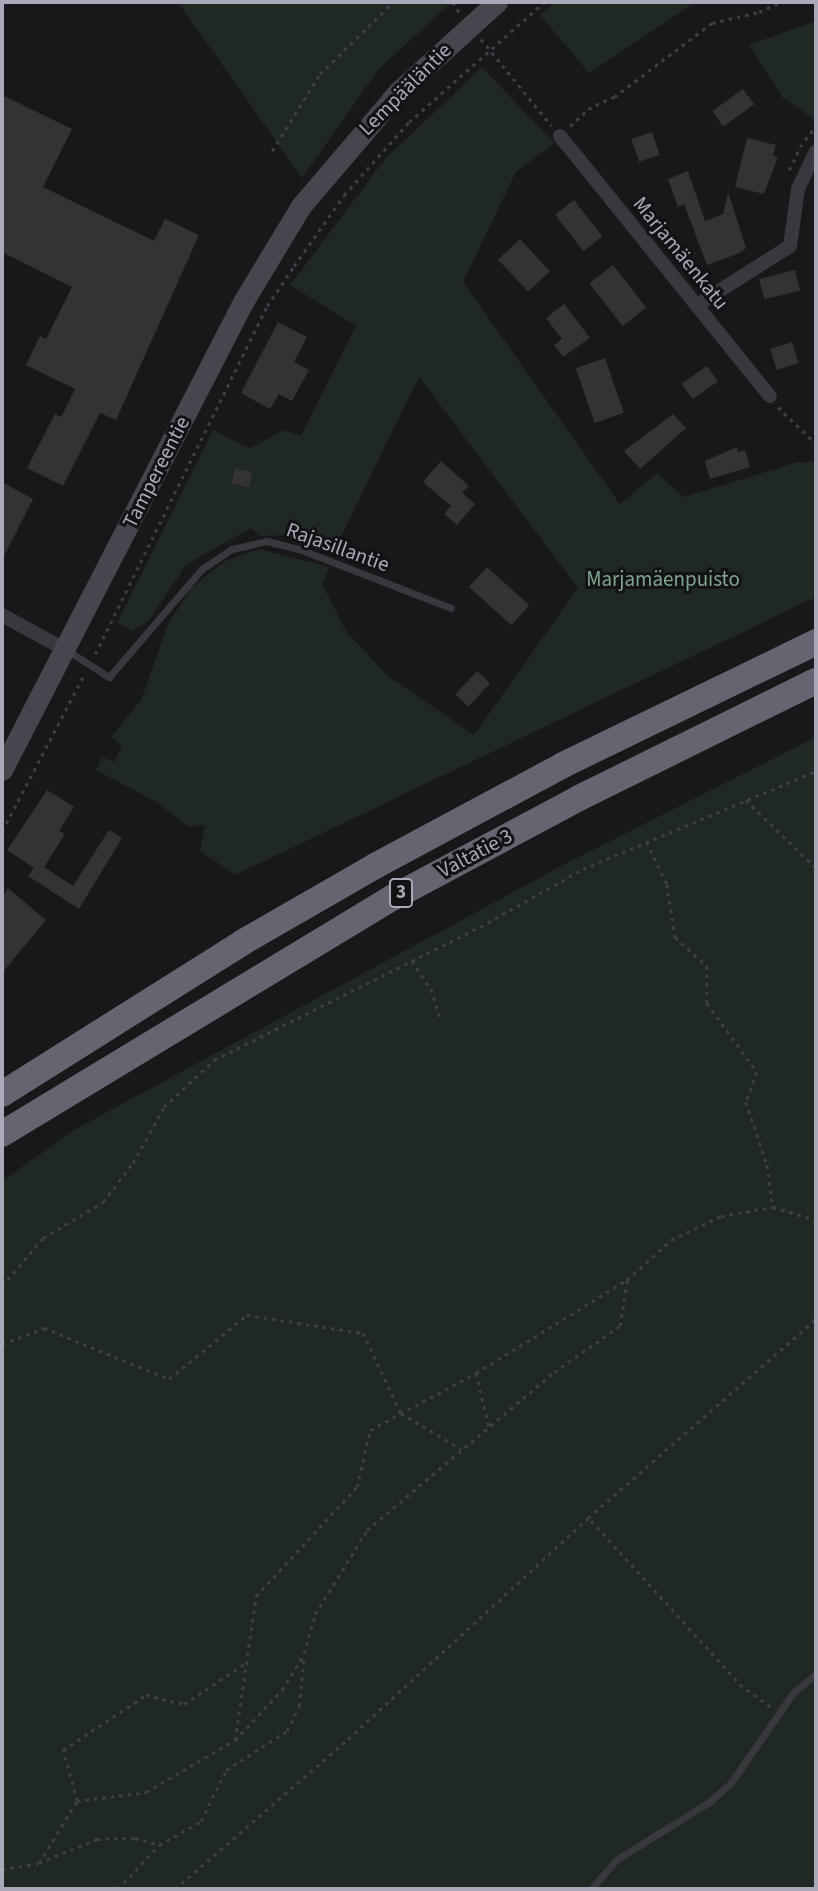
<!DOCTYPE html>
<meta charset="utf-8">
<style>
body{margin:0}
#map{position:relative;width:818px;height:1891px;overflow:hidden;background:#181719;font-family:"Source Sans 3",sans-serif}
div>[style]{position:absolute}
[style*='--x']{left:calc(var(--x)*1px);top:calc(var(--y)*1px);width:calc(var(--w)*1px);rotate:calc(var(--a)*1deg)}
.green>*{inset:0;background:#1f2823}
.building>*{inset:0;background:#333235;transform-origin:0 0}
.path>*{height:2.5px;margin-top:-1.25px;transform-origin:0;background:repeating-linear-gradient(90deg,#3e3e46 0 3.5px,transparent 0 8.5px)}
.service>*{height:7px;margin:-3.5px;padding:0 3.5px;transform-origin:3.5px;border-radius:3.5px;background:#39383f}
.minor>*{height:14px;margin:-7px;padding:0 7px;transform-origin:7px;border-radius:7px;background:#39383f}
.secondary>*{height:21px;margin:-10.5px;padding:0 10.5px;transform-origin:10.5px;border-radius:10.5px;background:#47464f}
.motorway>*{height:26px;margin:-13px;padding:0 13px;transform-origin:13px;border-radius:13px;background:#656470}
span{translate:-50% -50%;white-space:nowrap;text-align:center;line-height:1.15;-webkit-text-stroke:6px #131214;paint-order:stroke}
.shield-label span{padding:2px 5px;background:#131214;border:2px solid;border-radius:5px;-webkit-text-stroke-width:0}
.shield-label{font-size:19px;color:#a9a9ba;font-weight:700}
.street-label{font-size:21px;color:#a9a9ba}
.park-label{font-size:21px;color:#7fa58e}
.frame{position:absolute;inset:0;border:4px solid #a9a9ba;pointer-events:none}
</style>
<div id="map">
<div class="green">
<div style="clip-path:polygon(178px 2px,452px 2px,379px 69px,302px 178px)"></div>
<div style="clip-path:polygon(556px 2px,696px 2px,589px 73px,540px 15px)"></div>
<div style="clip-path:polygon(816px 21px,816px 118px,814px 119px,782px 97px,749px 45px)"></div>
<div style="clip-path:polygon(482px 67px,554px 143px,516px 172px,463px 282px,620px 504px,657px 473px,684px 497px,798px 462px,816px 462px,816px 597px,235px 875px,200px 851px,205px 825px,190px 827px,153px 800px,96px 770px,102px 757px,114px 762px,122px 746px,111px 737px,141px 700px,168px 624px,191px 588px,225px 561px,259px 549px,330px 567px,322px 584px,346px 631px,387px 675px,474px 735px,578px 588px,419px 377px,334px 551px,293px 535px,261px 536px,251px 528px,186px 565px,148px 622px,132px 631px,117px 623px,213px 430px,250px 448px,285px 430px,301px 436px,356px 326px,290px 285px,385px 159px)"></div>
<div style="clip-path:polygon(816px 737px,816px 1889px,2px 1889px,2px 1181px,74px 1130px,561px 866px)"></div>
</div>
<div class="building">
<div style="left:743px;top:89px;width:19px;height:38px;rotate:54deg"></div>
<div style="clip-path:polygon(2px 95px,72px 129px,43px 187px,154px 241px,165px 219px,199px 235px,116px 420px,100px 413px,63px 486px,27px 468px,55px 414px,61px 417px,75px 389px,26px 365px,40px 336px,46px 339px,72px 287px,2px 252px)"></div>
<div style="left:652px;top:132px;width:24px;height:22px;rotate:71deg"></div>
<div style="clip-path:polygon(747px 138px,776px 145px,773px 156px,778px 157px,764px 194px,735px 187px)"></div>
<div style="clip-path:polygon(688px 171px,705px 221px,723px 214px,728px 192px,746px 248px,740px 253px,707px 265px,684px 204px,678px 207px,668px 179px)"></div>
<div style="left:574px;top:200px;width:46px;height:24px;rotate:52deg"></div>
<div style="left:520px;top:239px;width:44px;height:30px;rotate:47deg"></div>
<div style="left:613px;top:265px;width:54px;height:30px;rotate:52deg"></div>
<div style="left:795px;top:270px;width:21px;height:37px;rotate:76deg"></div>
<div style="clip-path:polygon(564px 304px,590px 338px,563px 357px,554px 345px,562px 339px,546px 318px)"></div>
<div style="clip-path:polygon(278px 322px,307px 337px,294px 362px,309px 370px,292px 401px,279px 394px,270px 409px,241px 393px)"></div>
<div style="left:792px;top:342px;width:22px;height:23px;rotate:72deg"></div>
<div style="left:605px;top:358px;width:58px;height:31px;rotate:71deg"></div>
<div style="left:707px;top:366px;width:19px;height:31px;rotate:55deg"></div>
<div style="clip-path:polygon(673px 414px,686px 428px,640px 469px,624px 451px)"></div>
<div style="clip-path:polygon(737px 447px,738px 452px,745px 450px,750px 467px,710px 479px,705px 461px)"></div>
<div style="clip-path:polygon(441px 461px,469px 486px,462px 493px,475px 504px,457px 525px,444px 514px,451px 506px,423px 482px)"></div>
<div style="left:235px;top:468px;width:18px;height:16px;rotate:13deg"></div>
<div style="clip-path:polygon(2px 482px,33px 499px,2px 560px)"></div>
<div style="left:487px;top:567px;width:57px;height:27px;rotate:42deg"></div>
<div style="left:477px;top:671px;width:18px;height:32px;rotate:43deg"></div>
<div style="clip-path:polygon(47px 790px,74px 807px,59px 831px,65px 834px,44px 867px,73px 886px,109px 830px,122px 838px,79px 909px,28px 876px,34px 868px,7px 850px)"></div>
<div style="clip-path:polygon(8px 888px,46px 920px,2px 973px,2px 897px)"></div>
</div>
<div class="path">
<div style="--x:453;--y:2;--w:12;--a:59"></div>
<div style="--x:481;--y:39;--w:112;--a:50.8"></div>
<div style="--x:570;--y:126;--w:25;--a:-43"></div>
<div style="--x:588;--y:109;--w:29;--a:-25"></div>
<div style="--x:614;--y:97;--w:123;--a:-37.1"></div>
<div style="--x:712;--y:23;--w:48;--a:-13.2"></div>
<div style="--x:759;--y:12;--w:24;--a:-24"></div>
<div style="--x:805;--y:140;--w:18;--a:-52"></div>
<div style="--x:272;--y:151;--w:91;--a:-58.1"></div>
<div style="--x:320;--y:74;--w:103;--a:-44.6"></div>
<div style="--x:789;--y:170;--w:28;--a:-64"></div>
<div style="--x:778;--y:407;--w:53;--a:44.2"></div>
<div style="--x:95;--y:654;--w:388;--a:-63.7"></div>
<div style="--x:267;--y:306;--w:48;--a:-56"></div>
<div style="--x:294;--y:266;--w:87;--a:-54.8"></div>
<div style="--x:344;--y:195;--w:98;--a:-48.3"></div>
<div style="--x:409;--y:122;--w:181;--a:-41.6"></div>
<div style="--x:746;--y:800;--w:98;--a:44.2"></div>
<div style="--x:2;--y:831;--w:176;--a:-62.3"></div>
<div style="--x:647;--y:842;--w:47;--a:64.5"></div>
<div style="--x:667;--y:884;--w:54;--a:81.4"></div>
<div style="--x:675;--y:937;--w:43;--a:42.2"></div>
<div style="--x:707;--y:966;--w:37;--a:90"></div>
<div style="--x:707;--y:1003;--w:85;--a:54.1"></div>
<div style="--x:757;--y:1072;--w:32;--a:110"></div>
<div style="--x:746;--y:1102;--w:66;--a:71.6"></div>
<div style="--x:767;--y:1165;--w:42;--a:81.9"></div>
<div style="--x:412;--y:961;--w:34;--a:56"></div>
<div style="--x:431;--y:989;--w:33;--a:72"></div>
<div style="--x:2;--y:1286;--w:63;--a:-49.5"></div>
<div style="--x:43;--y:1238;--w:70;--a:-31"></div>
<div style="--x:103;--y:1202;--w:49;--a:-52.4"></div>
<div style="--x:133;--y:1163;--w:64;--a:-61"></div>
<div style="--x:164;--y:1107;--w:69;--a:-43.2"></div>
<div style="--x:214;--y:1060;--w:297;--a:-26.6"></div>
<div style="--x:480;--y:927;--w:118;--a:-29.4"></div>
<div style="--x:583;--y:869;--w:253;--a:-22.8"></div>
<div style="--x:2;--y:1344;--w:45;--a:-20.9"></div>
<div style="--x:44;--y:1328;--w:135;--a:22.2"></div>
<div style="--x:169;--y:1379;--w:101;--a:-39.4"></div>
<div style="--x:247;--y:1315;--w:117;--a:8.8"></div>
<div style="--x:363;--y:1333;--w:89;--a:64.6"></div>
<div style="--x:401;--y:1413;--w:70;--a:31"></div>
<div style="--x:476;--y:1373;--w:55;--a:76.2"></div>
<div style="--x:770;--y:1707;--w:34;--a:-144"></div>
<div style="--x:742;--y:1687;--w:229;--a:-132.3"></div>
<div style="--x:588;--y:1518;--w:303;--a:-41.1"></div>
<div style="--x:235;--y:1740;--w:146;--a:-81.7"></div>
<div style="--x:256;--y:1596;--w:149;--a:-47.2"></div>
<div style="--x:357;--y:1487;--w:58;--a:-77.2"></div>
<div style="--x:370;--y:1430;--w:120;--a:-28.3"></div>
<div style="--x:476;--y:1373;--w:175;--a:-31.7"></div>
<div style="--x:77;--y:1801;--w:53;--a:-105.4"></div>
<div style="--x:63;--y:1750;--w:100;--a:-33.5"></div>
<div style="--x:146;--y:1695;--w:39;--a:13"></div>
<div style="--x:184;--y:1704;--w:74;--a:-33.5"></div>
<div style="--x:39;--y:1863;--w:63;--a:-22.5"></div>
<div style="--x:97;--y:1839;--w:38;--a:-2"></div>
<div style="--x:135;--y:1838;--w:25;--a:16"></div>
<div style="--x:2;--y:1869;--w:37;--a:-9"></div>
<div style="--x:39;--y:1863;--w:73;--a:-58.5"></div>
<div style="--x:77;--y:1801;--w:70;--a:-7.4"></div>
<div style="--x:146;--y:1792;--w:103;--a:-30.3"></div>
<div style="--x:235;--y:1740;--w:69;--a:-46.8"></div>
<div style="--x:282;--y:1690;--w:42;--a:-58.6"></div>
<div style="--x:304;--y:1654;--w:41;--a:-74.6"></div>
<div style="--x:315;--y:1614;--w:99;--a:-58.2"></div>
<div style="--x:367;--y:1530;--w:245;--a:-40.2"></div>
<div style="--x:554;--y:1372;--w:80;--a:-34.9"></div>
<div style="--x:620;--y:1326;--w:47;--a:-81.3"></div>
<div style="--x:627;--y:1280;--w:59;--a:-42.3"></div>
<div style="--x:671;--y:1240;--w:55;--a:-25.6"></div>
<div style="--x:721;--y:1216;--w:53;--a:-9.8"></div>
<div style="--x:773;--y:1207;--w:45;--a:16.8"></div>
<div style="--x:118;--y:1889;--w:60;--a:-47"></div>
<div style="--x:159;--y:1845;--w:48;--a:-29.7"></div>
<div style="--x:201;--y:1821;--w:57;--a:-63.9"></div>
<div style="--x:226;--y:1770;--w:72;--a:-32.6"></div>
<div style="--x:287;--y:1731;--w:28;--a:-64"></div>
<div style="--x:299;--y:1706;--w:48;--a:-84.1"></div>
<div style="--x:175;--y:1889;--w:229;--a:-40.9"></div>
<div style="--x:348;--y:1739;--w:326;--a:-42.6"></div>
</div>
<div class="service">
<div style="--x:68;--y:651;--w:49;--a:32.4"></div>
<div style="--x:109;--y:677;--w:143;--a:-49.3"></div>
<div style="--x:202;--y:569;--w:36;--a:-34"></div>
<div style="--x:232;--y:549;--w:35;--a:-13"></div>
<div style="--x:266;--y:541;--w:34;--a:14"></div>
<div style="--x:299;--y:549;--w:163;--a:21.2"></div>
<div style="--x:591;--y:1889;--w:38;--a:-49"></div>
<div style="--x:616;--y:1860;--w:110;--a:-31.9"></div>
<div style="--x:709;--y:1802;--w:28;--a:-41"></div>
<div style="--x:730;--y:1784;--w:111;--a:-55.3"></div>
<div style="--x:793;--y:1693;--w:30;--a:-40"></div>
</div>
<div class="minor">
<div style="--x:560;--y:136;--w:334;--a:51.1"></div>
<div style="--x:697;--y:305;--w:110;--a:-32.4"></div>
<div style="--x:790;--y:246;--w:58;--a:-82"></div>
<div style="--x:798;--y:189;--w:42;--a:-64.7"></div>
<div style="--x:2;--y:615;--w:71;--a:28.7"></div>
</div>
<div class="secondary">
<div style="--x:2;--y:770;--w:526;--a:-62.75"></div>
<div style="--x:243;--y:302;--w:112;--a:-58.9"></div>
<div style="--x:301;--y:206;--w:150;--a:-49.6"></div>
<div style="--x:398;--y:92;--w:134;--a:-42.3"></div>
</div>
<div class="motorway">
<div style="--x:2;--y:1094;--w:285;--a:-32.2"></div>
<div style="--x:243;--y:942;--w:152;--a:-29.9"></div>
<div style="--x:375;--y:866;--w:213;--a:-28.2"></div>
<div style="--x:563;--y:765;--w:281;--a:-25.9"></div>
<div style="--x:2;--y:1134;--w:456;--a:-31.2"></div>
<div style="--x:392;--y:898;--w:212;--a:-28.1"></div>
<div style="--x:579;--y:798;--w:264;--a:-26.3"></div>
</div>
<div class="shield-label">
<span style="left:401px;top:893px">3</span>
</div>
<div class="street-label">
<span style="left:405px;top:89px;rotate:-45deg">Lempääläntie</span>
<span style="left:681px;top:253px;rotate:51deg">Marjamäenkatu</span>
<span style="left:156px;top:472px;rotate:-63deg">Tampereentie</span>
<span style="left:338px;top:547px;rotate:20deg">Rajasillantie</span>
<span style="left:475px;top:853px;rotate:-28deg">Valtatie 3</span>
</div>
<div class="park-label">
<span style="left:663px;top:579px">Marjamäenpuisto</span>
</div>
<div class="frame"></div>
</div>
